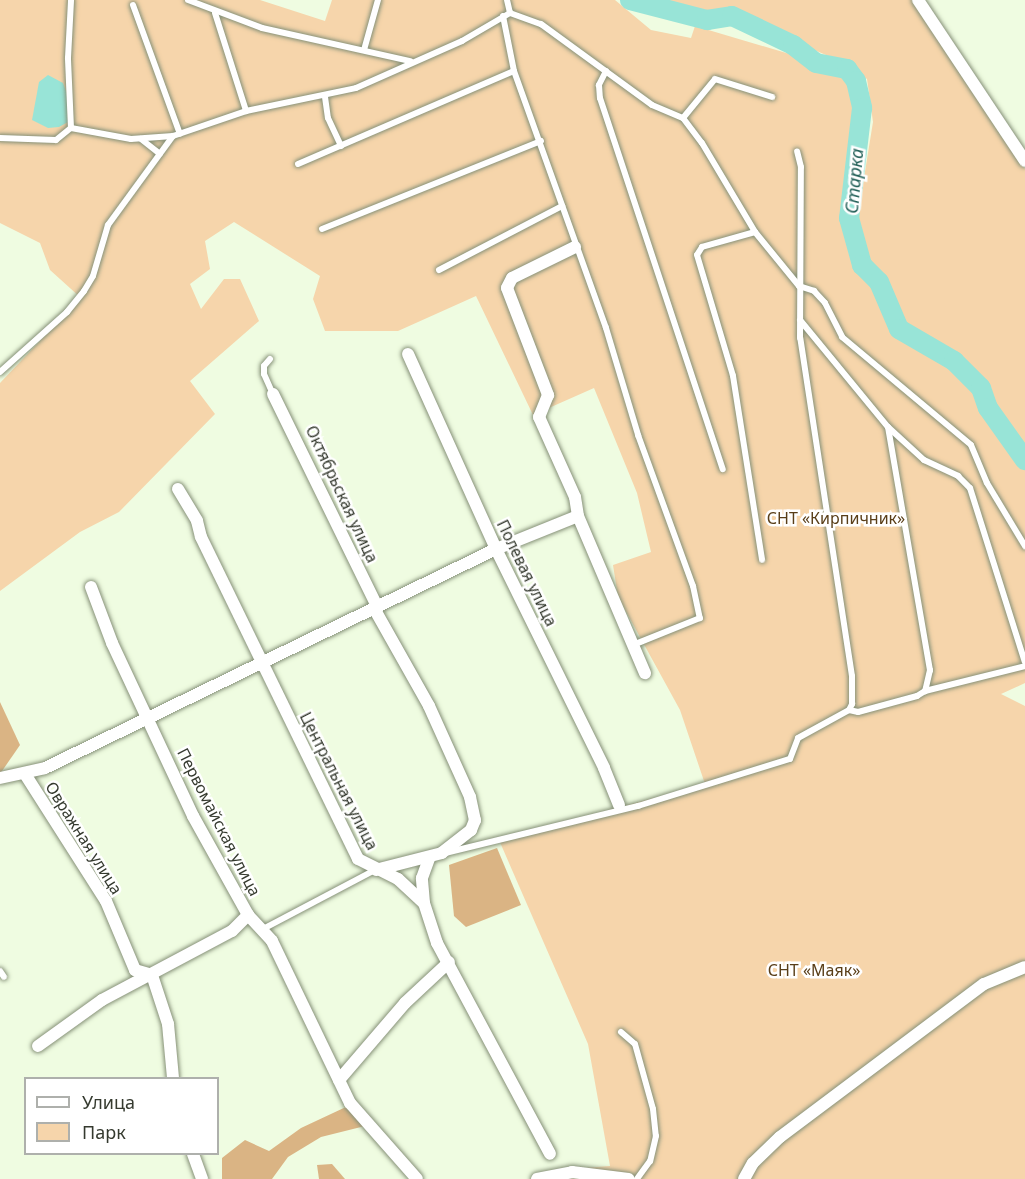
<!DOCTYPE html>
<meta charset="utf-8">
<style>
body{margin:0}
#map{position:relative;width:1025px;height:1179px;overflow:hidden;background:#effce1;font-family:"Noto Sans",sans-serif}
div>[style]{position:absolute}
[style*='--x']{left:calc(var(--x)*1px);top:calc(var(--y)*1px);width:calc(var(--w)*1px);rotate:calc(var(--a)*1deg)}
.green>*{inset:0;background:#f6d5ab}
.forest>*{inset:0;background:#dab484}
.water>*{inset:0;background:#98e4d7}
.river>*{height:20px;margin:-10px;padding:0 10px;transform-origin:10px;border-radius:10px;background:#98e4d7}
.roads{filter:drop-shadow(0 0 2px #869178) drop-shadow(0 0 2px #869178)}
.lane>*{height:6px;margin:-3px;padding:0 3px;transform-origin:3px;border-radius:3px;background:#fff}
.street>*{height:12px;margin:-6px;padding:0 6px;transform-origin:6px;border-radius:6px;background:#fff}
span{translate:-50% -50%;white-space:nowrap;text-align:center;line-height:1.15;-webkit-text-stroke:5px #fff;paint-order:stroke}
.street-label{font-size:16px;color:#353a2f}
.park-label{font-size:16px;color:#593e18}
.water-label{font-size:18px;color:#1f5d55;font-style:italic}
.legend{position:absolute;left:24px;top:1077px;width:195px;height:78px;box-sizing:border-box;background:#fff;border:2px solid #aeb0ac;margin:0;padding:8px 10px;list-style:none;font-size:18px;color:#353a2f}
.legend li{display:flex;align-items:center;gap:12px;height:30px}
.legend b{width:30px;border:2px solid #aeb0ac}
</style>
<div id="map">
<div class="green">
<div style="clip-path:polygon(0 0,260px 0,325px 21px,332px 0,615px 0,651px 30px,691px 38px,695px 26px,793px 55px,793px 45px,816px 63px,847px 69px,856px 81px,862px 108px,849px 218px,862px 265px,879px 282px,899px 329px,954px 361px,981px 388px,988px 408px,1025px 460px,1025px 683px,1001px 694px,1025px 706px,1025px 1179px,532px 1179px,558px 1170px,610px 1166px,588px 1044px,499px 840px,705px 784px,680px 710px,618px 597px,613px 565px,651px 552px,637px 493px,594px 388px,533px 415px,476px 296px,398px 331px,325px 331px,313px 299px,320px 276px,234px 222px,205px 241px,210px 269px,190px 284px,201px 309px,224px 279px,240px 279px,259px 321px,190px 381px,215px 414px,119px 512px,80px 532px,0 591px,0 383px,81px 298px,50px 270px,40px 243px,0 223px)"></div>
<div style="clip-path:polygon(657px 0,913px 0,1025px 169px,1025px 456px,990px 407px,984px 387px,955px 358px,901px 327px,881px 282px,864px 264px,857px 248px,856px 227px,873px 122px,867px 79px,840px 61px,770px 31px,734px 11px,707px 15px)"></div>
</div>
<div class="forest">
<div style="clip-path:polygon(0 702px,20px 745px,0 774px)"></div>
<div style="clip-path:polygon(497px 848px,521px 905px,466px 927px,454px 916px,449px 865px)"></div>
<div style="clip-path:polygon(348px 1106px,365px 1126px,321px 1137px,288px 1157px,272px 1179px,222px 1179px,222px 1158px,245px 1140px,269px 1151px,301px 1128px)"></div>
<div style="clip-path:polygon(332px 1164px,345px 1179px,319px 1179px,317px 1165px)"></div>
</div>
<div class="water">
<div style="clip-path:polygon(48px 75px,63px 83px,67px 94px,68px 122px,59px 127px,48px 128px,32px 120px,39px 82px)"></div>
</div>
<div class="river">
<div style="--x:630;--y:0;--w:80;--a:14.6"></div>
<div style="--x:707;--y:20;--w:25;--a:-9"></div>
<div style="--x:732;--y:16;--w:68;--a:25.4"></div>
<div style="--x:793;--y:45;--w:29;--a:38"></div>
<div style="--x:816;--y:63;--w:32;--a:11"></div>
<div style="--x:847;--y:69;--w:15;--a:53"></div>
<div style="--x:856;--y:81;--w:28;--a:77"></div>
<div style="--x:862;--y:108;--w:111;--a:96.7"></div>
<div style="--x:849;--y:218;--w:49;--a:74.5"></div>
<div style="--x:862;--y:265;--w:24;--a:45"></div>
<div style="--x:879;--y:282;--w:51;--a:66.9"></div>
<div style="--x:899;--y:329;--w:64;--a:30.2"></div>
<div style="--x:954;--y:361;--w:38;--a:45"></div>
<div style="--x:981;--y:388;--w:21;--a:71"></div>
<div style="--x:988;--y:408;--w:64;--a:54.6"></div>
</div>
<div class="roads">
<div class="lane">
<div style="--x:188;--y:0;--w:79;--a:20.7"></div>
<div style="--x:262;--y:28;--w:152;--a:12.6"></div>
<div style="--x:507;--y:0;--w:13;--a:77"></div>
<div style="--x:133;--y:5;--w:137;--a:70"></div>
<div style="--x:215;--y:13;--w:103;--a:72.4"></div>
<div style="--x:503;--y:16;--w:56;--a:78.7"></div>
<div style="--x:514;--y:71;--w:273;--a:70.3"></div>
<div style="--x:606;--y:328;--w:112;--a:73.3"></div>
<div style="--x:638;--y:435;--w:161;--a:70"></div>
<div style="--x:693;--y:586;--w:33;--a:78"></div>
<div style="--x:700;--y:618;--w:72;--a:158.1"></div>
<div style="--x:364;--y:50;--w:52;--a:-74.4"></div>
<div style="--x:606;--y:71;--w:16;--a:117"></div>
<div style="--x:599;--y:85;--w:13;--a:86"></div>
<div style="--x:600;--y:98;--w:391;--a:71.7"></div>
<div style="--x:325;--y:97;--w:21;--a:82"></div>
<div style="--x:328;--y:118;--w:31;--a:65"></div>
<div style="--x:683;--y:118;--w:50;--a:-50.6"></div>
<div style="--x:715;--y:79;--w:60;--a:17.5"></div>
<div style="--x:71;--y:128;--w:70;--a:-92.5"></div>
<div style="--x:68;--y:58;--w:58;--a:-87"></div>
<div style="--x:0;--y:138;--w:56;--a:2"></div>
<div style="--x:56;--y:140;--w:19;--a:-39"></div>
<div style="--x:71;--y:128;--w:61;--a:10.4"></div>
<div style="--x:131;--y:139;--w:42;--a:-4.1"></div>
<div style="--x:173;--y:136;--w:77;--a:-18.9"></div>
<div style="--x:246;--y:111;--w:112;--a:-11.8"></div>
<div style="--x:356;--y:88;--w:116;--a:-23.9"></div>
<div style="--x:462;--y:41;--w:56;--a:-30.3"></div>
<div style="--x:510;--y:13;--w:33;--a:20"></div>
<div style="--x:541;--y:24;--w:137;--a:36.1"></div>
<div style="--x:652;--y:105;--w:34;--a:23"></div>
<div style="--x:683;--y:118;--w:31;--a:53"></div>
<div style="--x:702;--y:143;--w:104;--a:59.2"></div>
<div style="--x:755;--y:232;--w:70;--a:50.8"></div>
<div style="--x:799;--y:286;--w:16;--a:18"></div>
<div style="--x:814;--y:291;--w:16;--a:47"></div>
<div style="--x:825;--y:303;--w:38;--a:63"></div>
<div style="--x:842;--y:337;--w:168;--a:39.9"></div>
<div style="--x:971;--y:445;--w:41;--a:67.2"></div>
<div style="--x:987;--y:483;--w:74;--a:58.9"></div>
<div style="--x:141;--y:139;--w:24;--a:38"></div>
<div style="--x:298;--y:164;--w:235;--a:-23.3"></div>
<div style="--x:322;--y:229;--w:236;--a:-21.9"></div>
<div style="--x:755;--y:232;--w:55;--a:164.2"></div>
<div style="--x:702;--y:247;--w:9;--a:122"></div>
<div style="--x:697;--y:255;--w:126;--a:73.4"></div>
<div style="--x:733;--y:376;--w:186;--a:81"></div>
<div style="--x:439;--y:270;--w:139;--a:-27.5"></div>
<div style="--x:800;--y:320;--w:139;--a:50.6"></div>
<div style="--x:888;--y:427;--w:247;--a:80.2"></div>
<div style="--x:930;--y:670;--w:22;--a:103"></div>
<div style="--x:925;--y:691;--w:9;--a:148"></div>
<div style="--x:917;--y:696;--w:61;--a:164.8"></div>
<div style="--x:858;--y:712;--w:9;--a:-167"></div>
<div style="--x:270;--y:359;--w:9;--a:131"></div>
<div style="--x:264;--y:366;--w:8;--a:90"></div>
<div style="--x:264;--y:374;--w:22;--a:66"></div>
<div style="--x:0;--y:372;--w:90;--a:-41.8"></div>
<div style="--x:67;--y:312;--w:27;--a:-51"></div>
<div style="--x:84;--y:291;--w:17;--a:-59"></div>
<div style="--x:93;--y:276;--w:53;--a:-73.6"></div>
<div style="--x:108;--y:225;--w:110;--a:-53.9"></div>
<div style="--x:888;--y:427;--w:49;--a:42.5"></div>
<div style="--x:924;--y:460;--w:38;--a:25"></div>
<div style="--x:958;--y:476;--w:17;--a:45"></div>
<div style="--x:970;--y:488;--w:182;--a:72.5"></div>
<div style="--x:925;--y:691;--w:103;--a:-14"></div>
<div style="--x:445;--y:853;--w:199;--a:-13.7"></div>
<div style="--x:638;--y:806;--w:159;--a:-17.2"></div>
<div style="--x:790;--y:759;--w:22;--a:-69"></div>
<div style="--x:798;--y:738;--w:58;--a:-28.8"></div>
<div style="--x:849;--y:710;--w:7;--a:-63"></div>
<div style="--x:852;--y:704;--w:28;--a:-90"></div>
<div style="--x:852;--y:676;--w:342;--a:-98.7"></div>
<div style="--x:800;--y:338;--w:171;--a:-89.7"></div>
<div style="--x:801;--y:167;--w:16;--a:-104"></div>
<div style="--x:263;--y:929;--w:127;--a:-27.8"></div>
<div style="--x:0;--y:971;--w:7;--a:56"></div>
<div style="--x:621;--y:1032;--w:18;--a:41"></div>
<div style="--x:635;--y:1044;--w:67;--a:74.5"></div>
<div style="--x:653;--y:1109;--w:27;--a:84"></div>
<div style="--x:656;--y:1136;--w:26;--a:103"></div>
<div style="--x:650;--y:1161;--w:22;--a:126"></div>
</div>
<div class="street">
<div style="--x:918;--y:0;--w:193;--a:56.4"></div>
<div style="--x:575;--y:247;--w:70;--a:153.8"></div>
<div style="--x:512;--y:278;--w:11;--a:117"></div>
<div style="--x:507;--y:288;--w:115;--a:69"></div>
<div style="--x:548;--y:395;--w:24;--a:112"></div>
<div style="--x:539;--y:417;--w:88;--a:65.8"></div>
<div style="--x:575;--y:497;--w:19;--a:81"></div>
<div style="--x:578;--y:516;--w:171;--a:66.9"></div>
<div style="--x:408;--y:354;--w:214;--a:65.7"></div>
<div style="--x:496;--y:549;--w:244;--a:63.7"></div>
<div style="--x:604;--y:768;--w:40;--a:68"></div>
<div style="--x:273;--y:394;--w:238;--a:63.9"></div>
<div style="--x:178;--y:489;--w:37;--a:59"></div>
<div style="--x:197;--y:521;--w:16;--a:76"></div>
<div style="--x:201;--y:537;--w:358;--a:64"></div>
<div style="--x:358;--y:859;--w:45;--a:26.6"></div>
<div style="--x:398;--y:879;--w:35;--a:43"></div>
<div style="--x:424;--y:903;--w:42;--a:72"></div>
<div style="--x:437;--y:943;--w:239;--a:61.8"></div>
<div style="--x:91;--y:587;--w:60;--a:69.4"></div>
<div style="--x:112;--y:643;--w:191;--a:64.9"></div>
<div style="--x:193;--y:816;--w:113;--a:60.9"></div>
<div style="--x:248;--y:915;--w:35;--a:47"></div>
<div style="--x:272;--y:941;--w:180;--a:64.3"></div>
<div style="--x:350;--y:1103;--w:101;--a:48.6"></div>
<div style="--x:375;--y:610;--w:110;--a:60.6"></div>
<div style="--x:429;--y:706;--w:100;--a:65.7"></div>
<div style="--x:470;--y:797;--w:24;--a:78"></div>
<div style="--x:475;--y:820;--w:11;--a:112"></div>
<div style="--x:471;--y:830;--w:37;--a:142"></div>
<div style="--x:442;--y:853;--w:68;--a:165.6"></div>
<div style="--x:25;--y:774;--w:151;--a:57.5"></div>
<div style="--x:106;--y:901;--w:75;--a:67.2"></div>
<div style="--x:135;--y:970;--w:18;--a:16"></div>
<div style="--x:152;--y:975;--w:52;--a:71.9"></div>
<div style="--x:168;--y:1024;--w:54;--a:84.7"></div>
<div style="--x:0;--y:778;--w:46;--a:-12.5"></div>
<div style="--x:45;--y:768;--w:501;--a:-25.9"></div>
<div style="--x:496;--y:549;--w:88;--a:-21.9"></div>
<div style="--x:424;--y:903;--w:25;--a:-95"></div>
<div style="--x:422;--y:878;--w:20;--a:-70"></div>
<div style="--x:38;--y:1046;--w:79;--a:-35.7"></div>
<div style="--x:102;--y:1000;--w:147;--a:-28"></div>
<div style="--x:232;--y:931;--w:23;--a:-45"></div>
<div style="--x:339;--y:1080;--w:101;--a:-49.4"></div>
<div style="--x:405;--y:1003;--w:60;--a:-43"></div>
<div style="--x:193;--y:1154;--w:27;--a:70"></div>
<div style="--x:537;--y:1179;--w:36;--a:-11"></div>
<div style="--x:572;--y:1172;--w:57;--a:7"></div>
<div style="--x:744;--y:1179;--w:18;--a:-61"></div>
<div style="--x:753;--y:1163;--w:37;--a:-44"></div>
<div style="--x:780;--y:1137;--w:255;--a:-36.9"></div>
<div style="--x:984;--y:984;--w:44;--a:-22.5"></div>
</div>
</div>
<div class="street-label">
<span style="left:342px;top:494px;rotate:65deg">Октябрьская улица</span>
<span style="left:527px;top:573px;rotate:64deg">Полевая улица</span>
<span style="left:339px;top:781px;rotate:63deg">Центральная улица</span>
<span style="left:219px;top:822px;rotate:63deg">Первомайская улица</span>
<span style="left:84px;top:838px;rotate:58deg">Овражная улица</span>
</div>
<div class="park-label">
<span style="left:836px;top:518px">СНТ «Кирпичник»</span>
<span style="left:814px;top:970px">СНТ «Маяк»</span>
</div>
<div class="water-label">
<span style="left:854px;top:181px;rotate:-85deg">Старка</span>
</div>
<ul class="legend">
<li><b style="height:8px;background:#fff"></b>Улица</li>
<li><b style="height:16px;background:#f6d5ab"></b>Парк</li>
</ul>
</div>
